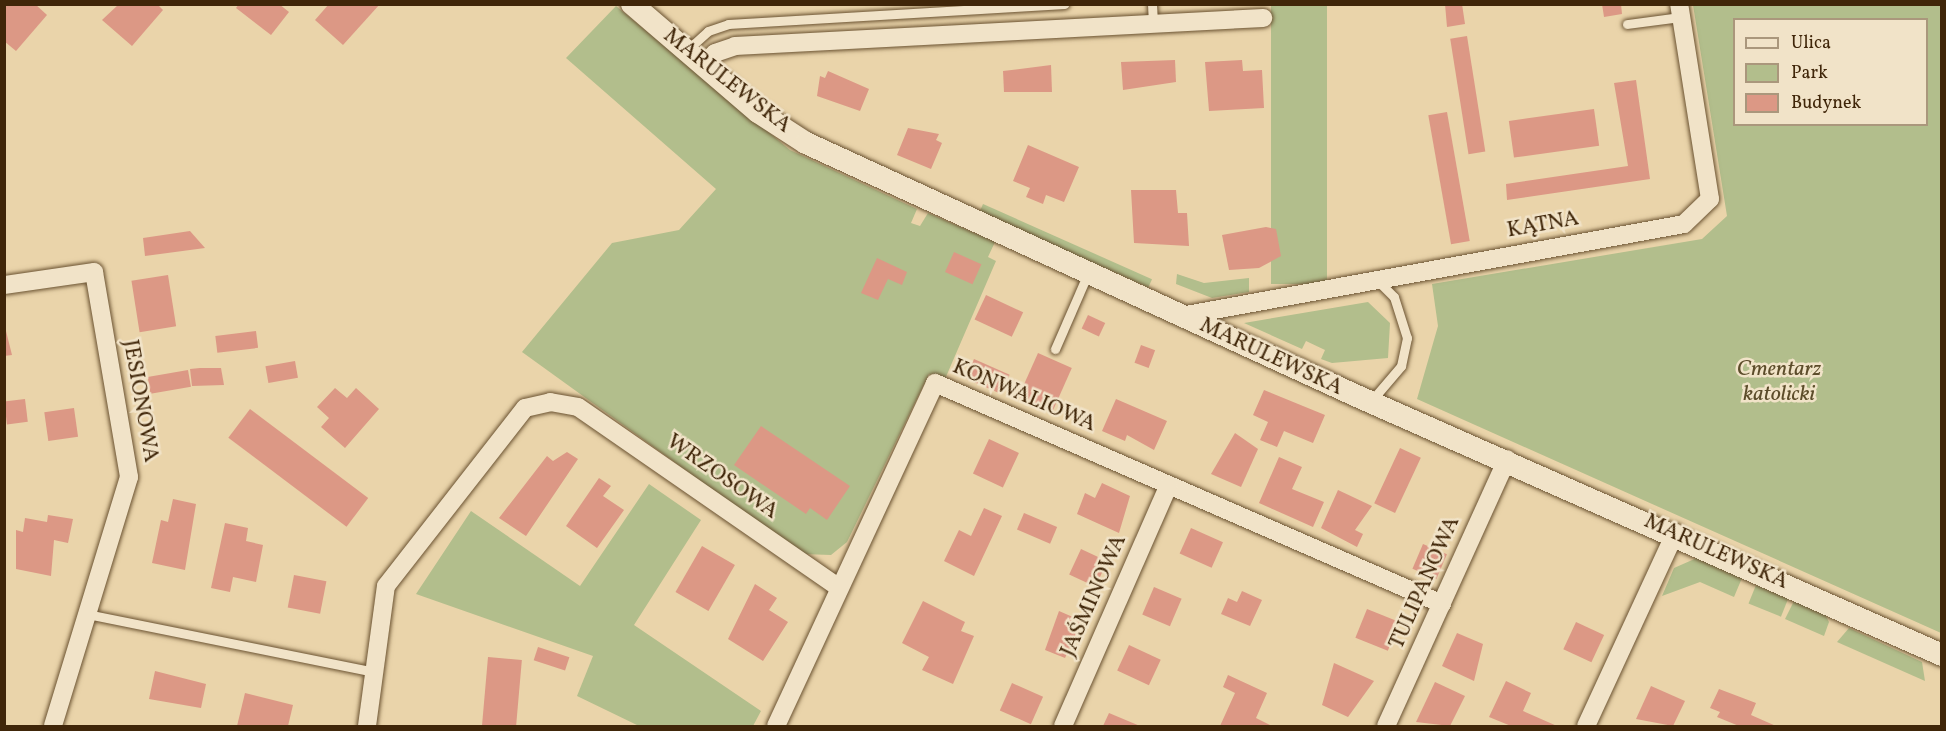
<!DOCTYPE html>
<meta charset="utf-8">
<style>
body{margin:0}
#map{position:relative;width:1946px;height:731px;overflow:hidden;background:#ead4aa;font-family:Vollkorn,serif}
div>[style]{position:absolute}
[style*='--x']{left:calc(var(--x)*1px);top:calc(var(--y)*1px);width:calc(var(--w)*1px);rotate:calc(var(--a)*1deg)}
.green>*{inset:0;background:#b2be8c;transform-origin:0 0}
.building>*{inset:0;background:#dc9885;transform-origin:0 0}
.roads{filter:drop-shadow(0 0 2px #6a5231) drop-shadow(0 0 2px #6a5231)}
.service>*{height:9px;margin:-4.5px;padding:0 4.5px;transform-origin:4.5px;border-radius:4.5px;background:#f1e3c8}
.minor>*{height:18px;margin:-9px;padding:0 9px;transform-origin:9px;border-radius:9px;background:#f1e3c8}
.tertiary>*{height:22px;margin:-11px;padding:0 11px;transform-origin:11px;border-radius:11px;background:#f1e3c8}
span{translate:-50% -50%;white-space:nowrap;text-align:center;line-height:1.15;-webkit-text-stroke:5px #f1e3c8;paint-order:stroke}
.street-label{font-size:22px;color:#402609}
.park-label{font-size:22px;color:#5c4c2a;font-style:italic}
.frame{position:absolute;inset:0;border:6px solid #402609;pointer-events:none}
.legend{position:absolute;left:1733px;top:18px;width:195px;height:108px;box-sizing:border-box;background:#f1e3c8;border:2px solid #aa977c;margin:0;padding:8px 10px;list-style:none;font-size:18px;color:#402609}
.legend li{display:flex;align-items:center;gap:12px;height:30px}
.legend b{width:30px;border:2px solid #aa977c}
</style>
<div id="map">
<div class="green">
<div style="left:1271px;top:5px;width:56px;height:279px"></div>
<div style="clip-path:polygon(evenodd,1693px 5px,1941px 5px,1941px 633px,1417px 399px,1438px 326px,1432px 284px,1702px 239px,1727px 216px,1693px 5px,1734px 20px,1926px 20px,1926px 124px,1734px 124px,1734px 20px)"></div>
<div style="clip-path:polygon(616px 6px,790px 150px,917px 209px,911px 223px,920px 226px,928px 213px,995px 242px,988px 257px,996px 261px,945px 379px,929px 374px,847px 542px,831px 555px,802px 554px,522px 352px,612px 243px,679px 230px,716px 189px,566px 58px)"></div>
<div style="left:983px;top:204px;width:185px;height:9px;rotate:24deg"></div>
<div style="clip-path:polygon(1177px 274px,1204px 283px,1249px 278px,1249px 292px,1212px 298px,1176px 284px)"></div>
<div style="clip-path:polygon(1368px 302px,1390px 323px,1388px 358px,1332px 363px,1321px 359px,1325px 350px,1306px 341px,1302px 349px,1244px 323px)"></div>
<div style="clip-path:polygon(649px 484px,701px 520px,634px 625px,761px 711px,753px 726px,639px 726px,577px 696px,593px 656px,416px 594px,471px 511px,580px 586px)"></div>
<div style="clip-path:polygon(1699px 557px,1742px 578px,1734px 597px,1700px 582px,1662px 596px,1674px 568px)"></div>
<div style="left:1756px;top:585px;width:35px;height:20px;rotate:22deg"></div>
<div style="clip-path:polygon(1794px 601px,1825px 614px,1829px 622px,1824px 636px,1785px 619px)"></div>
<div style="clip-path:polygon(1849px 628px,1922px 662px,1925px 681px,1837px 642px)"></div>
</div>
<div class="building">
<div style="clip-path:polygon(4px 4px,35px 4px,47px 15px,16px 51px,4px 41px)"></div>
<div style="clip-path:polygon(119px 4px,157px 4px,163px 10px,132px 46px,102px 20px)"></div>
<div style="clip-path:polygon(239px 4px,279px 4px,289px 12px,271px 35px,236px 8px)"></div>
<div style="clip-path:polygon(329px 4px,380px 4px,343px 45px,315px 20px)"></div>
<div style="clip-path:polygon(1445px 4px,1462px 4px,1465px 24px,1447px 27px)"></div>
<div style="clip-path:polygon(1602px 4px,1621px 4px,1622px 14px,1604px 17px)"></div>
<div style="left:1467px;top:36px;width:117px;height:17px;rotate:81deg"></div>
<div style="clip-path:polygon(1175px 60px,1176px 82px,1123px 90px,1121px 62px)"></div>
<div style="clip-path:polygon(1242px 60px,1243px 71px,1262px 70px,1264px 108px,1209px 111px,1205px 62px)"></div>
<div style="clip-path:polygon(1051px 65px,1052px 92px,1004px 92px,1003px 71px)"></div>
<div style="clip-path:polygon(828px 71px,869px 89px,860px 111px,817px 96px,820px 76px,825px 78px)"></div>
<div style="clip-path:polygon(1636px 80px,1650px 179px,1507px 200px,1506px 184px,1628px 166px,1614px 83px)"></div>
<div style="left:1594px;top:109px;width:37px;height:86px;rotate:82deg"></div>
<div style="left:1447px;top:112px;width:131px;height:19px;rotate:80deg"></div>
<div style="clip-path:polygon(908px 128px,939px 134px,936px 140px,942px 143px,931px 169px,897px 155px)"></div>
<div style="clip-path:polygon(1028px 145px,1079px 167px,1064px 202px,1046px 195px,1043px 204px,1026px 197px,1030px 188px,1013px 181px)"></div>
<div style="clip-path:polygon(1131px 190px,1176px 190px,1178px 213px,1187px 213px,1189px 246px,1134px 243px)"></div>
<div style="clip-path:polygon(1266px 227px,1276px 229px,1281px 256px,1259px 268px,1229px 270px,1222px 235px)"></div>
<div style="clip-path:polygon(190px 231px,205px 248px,145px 256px,143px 238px)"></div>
<div style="left:954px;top:252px;width:30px;height:22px;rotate:24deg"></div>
<div style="clip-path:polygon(877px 258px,907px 272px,902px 285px,888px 279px,878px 300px,861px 293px)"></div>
<div style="left:168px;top:275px;width:52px;height:37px;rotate:81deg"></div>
<div style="left:986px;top:295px;width:41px;height:27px;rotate:25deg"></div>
<div style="left:1088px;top:315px;width:19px;height:15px;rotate:25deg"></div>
<div style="clip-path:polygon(4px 323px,12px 355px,4px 356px)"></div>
<div style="left:256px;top:331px;width:17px;height:41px;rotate:83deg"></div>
<div style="left:1141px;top:345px;width:15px;height:19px;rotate:20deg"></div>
<div style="left:1038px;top:353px;width:37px;height:48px;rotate:24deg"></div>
<div style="left:974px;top:359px;width:39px;height:21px;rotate:24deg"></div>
<div style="left:295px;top:361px;width:17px;height:30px;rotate:80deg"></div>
<div style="clip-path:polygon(200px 368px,221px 368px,224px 385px,192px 386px,190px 369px)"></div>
<div style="left:188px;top:370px;width:17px;height:41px;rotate:80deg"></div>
<div style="clip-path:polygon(335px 388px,347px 398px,356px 388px,379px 409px,345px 448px,321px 427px,329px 418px,317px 407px)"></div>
<div style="clip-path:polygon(1264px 390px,1325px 415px,1313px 443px,1284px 431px,1277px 447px,1260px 440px,1268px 422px,1253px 415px)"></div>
<div style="left:25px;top:399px;width:23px;height:21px;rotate:83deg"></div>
<div style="clip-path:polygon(1116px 399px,1167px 421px,1154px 450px,1127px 435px,1125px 441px,1102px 431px)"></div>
<div style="left:74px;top:408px;width:29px;height:30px;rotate:82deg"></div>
<div style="left:250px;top:409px;width:148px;height:36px;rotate:37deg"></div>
<div style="clip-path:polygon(761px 426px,850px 486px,827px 520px,810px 508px,806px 514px,734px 465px)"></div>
<div style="clip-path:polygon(1235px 433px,1258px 449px,1241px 487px,1211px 474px)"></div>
<div style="left:989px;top:439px;width:33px;height:38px;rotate:25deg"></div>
<div style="left:1400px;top:448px;width:23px;height:61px;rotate:25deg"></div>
<div style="clip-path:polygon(567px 452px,578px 459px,526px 536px,499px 518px,547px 456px,553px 461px)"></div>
<div style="clip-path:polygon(1279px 457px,1302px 467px,1292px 489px,1324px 502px,1313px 527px,1259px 503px)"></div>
<div style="clip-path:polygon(599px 478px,611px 486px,603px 496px,624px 510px,597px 548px,566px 526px)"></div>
<div style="clip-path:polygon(1102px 483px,1130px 496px,1119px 533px,1077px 514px,1085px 493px,1095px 498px)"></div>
<div style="clip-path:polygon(1338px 490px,1372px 506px,1355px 530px,1363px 534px,1357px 547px,1321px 528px)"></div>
<div style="clip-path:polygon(173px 499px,196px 504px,185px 570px,152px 563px,161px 520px,168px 522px)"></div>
<div style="clip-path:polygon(984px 508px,1002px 516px,974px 576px,944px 561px,959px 530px,971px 536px)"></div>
<div style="left:1024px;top:513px;width:36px;height:18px;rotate:23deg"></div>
<div style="clip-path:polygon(48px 515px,73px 519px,68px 543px,54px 540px,51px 576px,16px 569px,16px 530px,23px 532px,25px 518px,47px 522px)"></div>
<div style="clip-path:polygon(225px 523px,248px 528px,246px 541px,263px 545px,256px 582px,233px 577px,230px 592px,211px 588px)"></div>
<div style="left:1191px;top:528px;width:35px;height:28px;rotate:24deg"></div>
<div style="left:1423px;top:544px;width:26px;height:27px;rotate:23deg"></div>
<div style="left:702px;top:546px;width:38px;height:53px;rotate:30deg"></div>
<div style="left:1081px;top:549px;width:29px;height:28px;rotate:25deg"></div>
<div style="left:294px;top:575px;width:33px;height:33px;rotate:11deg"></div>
<div style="clip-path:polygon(755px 584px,777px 598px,769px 610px,788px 622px,763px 661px,728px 639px)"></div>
<div style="left:1154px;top:587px;width:30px;height:30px;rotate:23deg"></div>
<div style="clip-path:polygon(1242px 591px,1262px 600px,1250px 626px,1221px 614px,1228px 598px,1237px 602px)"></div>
<div style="clip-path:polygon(923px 601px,965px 622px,961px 631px,974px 636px,953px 684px,922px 670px,929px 657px,902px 643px)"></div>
<div style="left:1367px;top:609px;width:35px;height:31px;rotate:22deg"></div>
<div style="clip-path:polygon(1059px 611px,1082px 621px,1065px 658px,1045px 650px)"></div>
<div style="left:1576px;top:622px;width:31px;height:30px;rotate:25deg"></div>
<div style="clip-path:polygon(1457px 633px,1483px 644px,1474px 681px,1442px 666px)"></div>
<div style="left:1129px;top:645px;width:35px;height:28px;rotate:25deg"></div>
<div style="left:538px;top:647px;width:33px;height:14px;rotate:18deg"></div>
<div style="left:488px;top:657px;width:34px;height:69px;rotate:5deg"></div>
<div style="clip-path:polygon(1334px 663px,1374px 681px,1348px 717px,1322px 705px)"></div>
<div style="clip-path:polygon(155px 671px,206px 684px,201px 708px,149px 699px)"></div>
<div style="clip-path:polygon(1228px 675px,1267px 693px,1256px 718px,1272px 726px,1220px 726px,1235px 693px,1223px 687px)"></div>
<div style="clip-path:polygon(1506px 681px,1531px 693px,1523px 711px,1557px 726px,1511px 726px,1489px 717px)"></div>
<div style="clip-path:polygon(1435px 682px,1465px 696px,1450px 726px,1416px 722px)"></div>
<div style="left:1012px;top:683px;width:34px;height:30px;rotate:24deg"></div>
<div style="clip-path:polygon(1651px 686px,1685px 701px,1673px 726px,1636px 719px)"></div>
<div style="clip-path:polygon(1719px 689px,1756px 703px,1751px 715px,1776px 726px,1739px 726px,1717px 717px,1720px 712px,1710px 708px)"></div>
<div style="clip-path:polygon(245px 693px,293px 705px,288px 726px,237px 726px)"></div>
<div style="clip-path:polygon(1109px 713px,1140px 726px,1103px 726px)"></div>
</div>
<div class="roads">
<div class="service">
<div style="--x:1152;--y:4;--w:20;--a:87"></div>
<div style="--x:1627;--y:24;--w:53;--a:-7.5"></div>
<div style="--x:686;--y:51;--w:30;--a:-42"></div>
<div style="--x:708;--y:31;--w:21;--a:-19"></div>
<div style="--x:728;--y:24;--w:337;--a:-3.4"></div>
<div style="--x:1055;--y:349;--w:83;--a:-66.5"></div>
<div style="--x:1372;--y:400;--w:45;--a:-49.5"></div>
<div style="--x:1401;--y:366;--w:29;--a:-78"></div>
<div style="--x:1407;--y:338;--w:43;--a:-107.6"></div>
<div style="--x:1394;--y:297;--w:24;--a:-135"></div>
<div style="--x:87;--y:614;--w:294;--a:11.4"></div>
</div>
<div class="minor">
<div style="--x:702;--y:66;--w:18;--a:-45"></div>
<div style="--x:715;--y:53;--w:21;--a:-19"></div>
<div style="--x:735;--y:46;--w:529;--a:-3.04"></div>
<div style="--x:4;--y:285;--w:91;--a:-8.2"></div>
<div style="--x:94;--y:272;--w:208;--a:80.3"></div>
<div style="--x:129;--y:477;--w:260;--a:107"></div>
<div style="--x:1181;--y:316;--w:511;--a:-10.36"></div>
<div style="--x:1684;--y:224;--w:36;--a:-44"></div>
<div style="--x:1710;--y:199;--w:197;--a:-99"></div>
<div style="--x:367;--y:726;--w:141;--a:-82.3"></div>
<div style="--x:386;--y:586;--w:226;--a:-52"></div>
<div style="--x:525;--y:408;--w:26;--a:-13"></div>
<div style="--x:550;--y:402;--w:28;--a:10"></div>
<div style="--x:578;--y:407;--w:316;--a:34.7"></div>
<div style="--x:776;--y:726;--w:378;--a:-65.1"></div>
<div style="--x:935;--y:383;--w:553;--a:23.55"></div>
<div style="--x:1063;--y:726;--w:263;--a:-66.3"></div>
<div style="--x:1386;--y:726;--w:293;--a:-65.6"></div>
<div style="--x:1586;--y:726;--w:213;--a:-65.2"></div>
</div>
<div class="tertiary">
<div style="--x:632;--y:4;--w:166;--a:40.6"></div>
<div style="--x:758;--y:112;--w:57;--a:32.9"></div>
<div style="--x:806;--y:143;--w:609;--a:24.67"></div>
<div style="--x:1359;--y:397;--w:638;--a:23.87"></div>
</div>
</div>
<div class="street-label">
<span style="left:727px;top:81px;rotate:38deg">MARULEWSKA</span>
<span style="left:1543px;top:225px;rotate:-10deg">KĄTNA</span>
<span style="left:1271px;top:357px;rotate:25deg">MARULEWSKA</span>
<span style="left:1024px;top:396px;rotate:23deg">KONWALIOWA</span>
<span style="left:140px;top:401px;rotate:80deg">JESIONOWA</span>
<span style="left:722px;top:477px;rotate:35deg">WRZOSOWA</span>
<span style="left:1716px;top:552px;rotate:24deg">MARULEWSKA</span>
<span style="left:1425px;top:583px;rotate:-66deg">TULIPANOWA</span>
<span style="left:1094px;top:596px;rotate:-66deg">JAŚMINOWA</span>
</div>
<div class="park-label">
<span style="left:1779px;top:382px">Cmentarz<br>katolicki</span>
</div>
<div class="frame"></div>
<ul class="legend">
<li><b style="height:8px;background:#f1e3c8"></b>Ulica</li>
<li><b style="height:16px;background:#b2be8c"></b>Park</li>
<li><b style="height:16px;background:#dc9885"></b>Budynek</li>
</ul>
</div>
